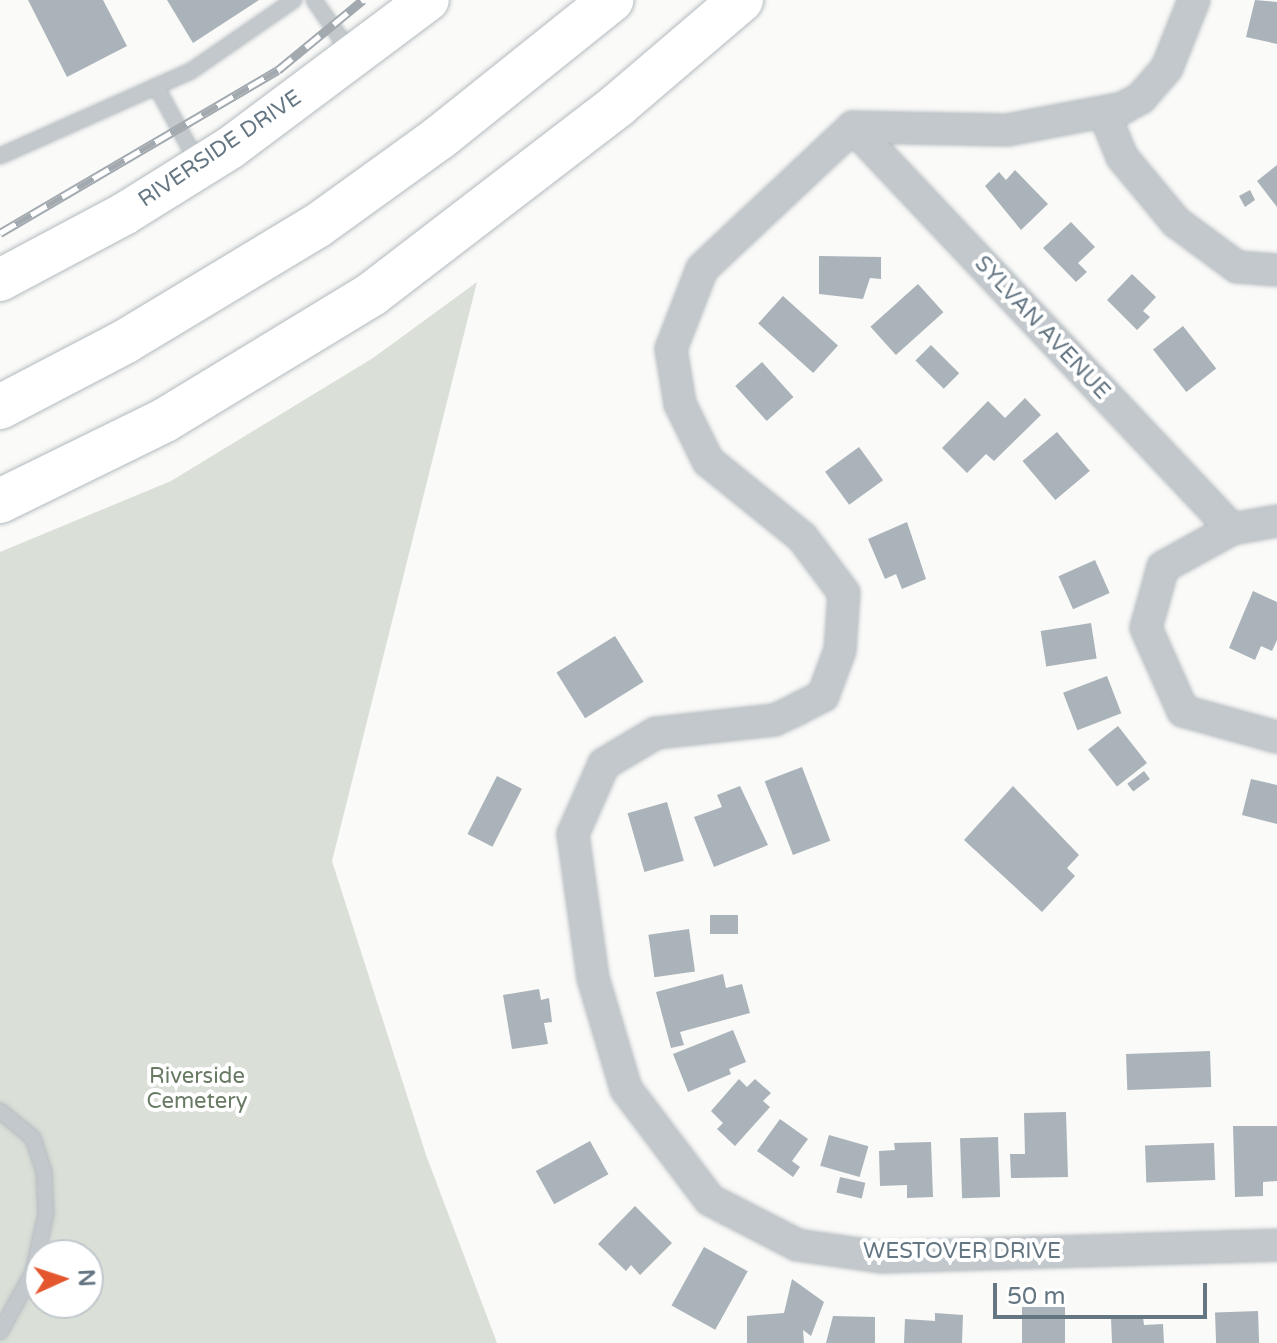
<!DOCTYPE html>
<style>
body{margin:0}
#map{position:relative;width:1277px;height:1343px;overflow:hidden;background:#fafaf8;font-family:"Varela Round",sans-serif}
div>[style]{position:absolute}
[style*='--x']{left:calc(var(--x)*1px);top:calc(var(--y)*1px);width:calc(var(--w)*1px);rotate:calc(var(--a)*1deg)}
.green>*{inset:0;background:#dadfd7}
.building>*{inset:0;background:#aab3b9;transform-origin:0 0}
.roads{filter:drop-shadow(0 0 2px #b3babf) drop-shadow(0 0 2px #b3babf)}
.lane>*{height:14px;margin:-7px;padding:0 7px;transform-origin:7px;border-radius:7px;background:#c3c8cc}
.street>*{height:30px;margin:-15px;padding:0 15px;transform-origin:15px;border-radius:15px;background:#c3c8cc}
.secondary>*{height:42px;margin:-21px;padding:0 21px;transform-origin:21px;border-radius:21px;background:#fff}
.highway>*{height:44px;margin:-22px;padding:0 22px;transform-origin:22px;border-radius:22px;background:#fff}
.rail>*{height:9px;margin-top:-4.5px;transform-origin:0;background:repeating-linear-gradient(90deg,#fff 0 18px,#a2aab0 0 36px);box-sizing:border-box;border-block:2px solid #a2aab0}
span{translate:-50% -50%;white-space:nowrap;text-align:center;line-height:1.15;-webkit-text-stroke:8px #fff;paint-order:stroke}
.street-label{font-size:22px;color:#657683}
.park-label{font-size:22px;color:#687a64}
.north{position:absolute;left:24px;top:1239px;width:80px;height:80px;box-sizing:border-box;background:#fff;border:2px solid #c1c8cd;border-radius:50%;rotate:87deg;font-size:22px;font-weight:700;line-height:32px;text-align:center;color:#657683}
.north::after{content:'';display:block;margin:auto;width:28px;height:36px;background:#e4572e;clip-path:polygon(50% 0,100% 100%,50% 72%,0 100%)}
.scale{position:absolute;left:993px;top:1283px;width:214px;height:36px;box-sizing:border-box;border:4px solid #657683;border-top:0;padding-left:10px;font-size:24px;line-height:28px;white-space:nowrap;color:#657683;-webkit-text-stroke:6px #fff;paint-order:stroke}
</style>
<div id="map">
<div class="green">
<div style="clip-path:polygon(evenodd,477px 282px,332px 861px,426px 1155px,497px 1343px,0 1343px,0 552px,171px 481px,373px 358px,477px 282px,40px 1255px,88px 1255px,88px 1303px,40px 1303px,40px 1255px)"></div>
</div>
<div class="building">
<div style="clip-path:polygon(28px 0,103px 0,127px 46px,67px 77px)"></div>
<div style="clip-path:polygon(167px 0,259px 0,193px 43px)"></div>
<div style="clip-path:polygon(1255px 0,1277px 2px,1277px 44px,1246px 37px)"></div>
<div style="clip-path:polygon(1277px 165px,1277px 207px,1257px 181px)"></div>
<div style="clip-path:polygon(1015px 170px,1048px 204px,1021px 230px,985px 186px,999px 172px,1006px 180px)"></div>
<div style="clip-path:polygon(1250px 190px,1255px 200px,1245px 207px,1239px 196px)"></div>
<div style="clip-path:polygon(1071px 222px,1095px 247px,1078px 263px,1087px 272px,1076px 282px,1043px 248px)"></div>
<div style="clip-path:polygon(819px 256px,881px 257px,881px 279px,870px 278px,863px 299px,819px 294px)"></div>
<div style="clip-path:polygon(1132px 274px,1156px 297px,1143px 311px,1150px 317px,1137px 330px,1107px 300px)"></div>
<div style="left:918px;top:284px;width:38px;height:64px;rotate:48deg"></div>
<div style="left:783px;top:296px;width:74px;height:37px;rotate:42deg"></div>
<div style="left:1183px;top:326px;width:54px;height:38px;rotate:52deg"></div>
<div style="left:931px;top:345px;width:40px;height:22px;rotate:45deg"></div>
<div style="left:762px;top:362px;width:47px;height:36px;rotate:48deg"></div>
<div style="clip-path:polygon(1025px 398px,1041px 415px,994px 461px,986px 454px,967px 473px,942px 448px,988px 401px,1005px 418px)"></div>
<div style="left:1057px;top:432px;width:51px;height:45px;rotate:50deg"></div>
<div style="left:859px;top:447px;width:41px;height:42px;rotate:54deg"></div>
<div style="clip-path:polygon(907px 522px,926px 579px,902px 589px,896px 574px,885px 579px,868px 539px)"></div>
<div style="left:1095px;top:560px;width:36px;height:40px;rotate:66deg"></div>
<div style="clip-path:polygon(1253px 591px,1277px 602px,1277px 640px,1272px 651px,1261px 646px,1255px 660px,1229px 648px)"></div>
<div style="left:1091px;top:623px;width:36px;height:51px;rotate:81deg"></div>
<div style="left:615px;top:636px;width:54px;height:69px;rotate:58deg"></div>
<div style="left:1107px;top:676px;width:40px;height:47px;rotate:69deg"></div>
<div style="left:1118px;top:726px;width:47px;height:38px;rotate:52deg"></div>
<div style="left:802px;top:767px;width:79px;height:40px;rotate:69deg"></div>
<div style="left:1144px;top:771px;width:10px;height:21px;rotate:53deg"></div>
<div style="left:497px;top:776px;width:28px;height:65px;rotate:27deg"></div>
<div style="clip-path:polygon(1251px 779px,1277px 785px,1277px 824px,1242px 815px)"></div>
<div style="clip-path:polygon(740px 786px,768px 845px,714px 867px,694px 817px,722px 807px,717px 795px)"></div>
<div style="clip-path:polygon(1013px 786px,1079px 855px,1067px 868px,1075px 876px,1042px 912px,964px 840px)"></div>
<div style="left:667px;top:802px;width:61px;height:41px;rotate:74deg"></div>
<div style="left:738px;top:915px;width:19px;height:28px;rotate:90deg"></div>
<div style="left:689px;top:929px;width:43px;height:41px;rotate:82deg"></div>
<div style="clip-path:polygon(723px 974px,726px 988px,742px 984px,750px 1013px,680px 1032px,684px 1045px,671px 1048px,656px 992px)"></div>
<div style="clip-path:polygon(539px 989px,541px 1000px,549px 998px,552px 1022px,544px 1023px,548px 1044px,512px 1049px,503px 995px)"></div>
<div style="clip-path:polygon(733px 1030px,746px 1062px,729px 1069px,731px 1074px,688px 1092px,673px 1054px)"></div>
<div style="left:1210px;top:1051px;width:36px;height:84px;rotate:88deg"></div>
<div style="clip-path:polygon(739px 1079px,747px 1087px,755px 1079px,771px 1093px,763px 1101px,770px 1107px,735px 1146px,717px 1129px,723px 1123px,711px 1111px)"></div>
<div style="clip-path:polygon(1066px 1112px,1068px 1177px,1011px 1178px,1010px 1154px,1025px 1154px,1024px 1113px)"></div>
<div style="clip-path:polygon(780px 1119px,808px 1139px,792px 1161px,800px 1167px,793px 1177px,757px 1151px)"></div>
<div style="clip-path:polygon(1233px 1126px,1277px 1126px,1277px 1181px,1263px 1182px,1263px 1196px,1235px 1197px)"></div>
<div style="left:829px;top:1135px;width:41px;height:32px;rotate:16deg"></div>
<div style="left:998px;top:1137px;width:60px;height:38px;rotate:88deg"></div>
<div style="left:590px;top:1141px;width:38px;height:62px;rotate:61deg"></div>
<div style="clip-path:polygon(931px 1142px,933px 1197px,907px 1198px,907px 1185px,880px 1186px,879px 1151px,895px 1150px,894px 1143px)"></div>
<div style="left:1214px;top:1143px;width:37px;height:69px;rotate:88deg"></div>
<div style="left:840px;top:1177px;width:26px;height:16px;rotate:13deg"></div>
<div style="clip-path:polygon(635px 1206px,672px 1243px,640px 1275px,631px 1265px,626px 1271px,598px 1244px)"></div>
<div style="left:704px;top:1247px;width:50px;height:67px;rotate:29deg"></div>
<div style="clip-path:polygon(792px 1279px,824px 1302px,811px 1336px,803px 1330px,804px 1343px,747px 1343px,747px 1316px,784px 1313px)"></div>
<div style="left:1065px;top:1307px;width:36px;height:43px;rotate:90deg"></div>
<div style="left:1258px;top:1311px;width:32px;height:43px;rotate:88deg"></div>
<div style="clip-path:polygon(935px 1313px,963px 1315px,962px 1343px,904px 1343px,905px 1319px,935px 1321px)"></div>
<div style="clip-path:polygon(833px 1316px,875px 1317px,875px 1343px,826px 1343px)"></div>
<div style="clip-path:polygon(1143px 1317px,1144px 1325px,1163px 1324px,1164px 1343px,1112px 1343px,1111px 1318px)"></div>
</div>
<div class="roads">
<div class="lane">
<div style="--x:314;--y:0;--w:63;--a:55.3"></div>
<div style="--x:156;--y:86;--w:88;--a:61.4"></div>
<div style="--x:0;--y:156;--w:209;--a:-24"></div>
<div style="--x:191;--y:71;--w:125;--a:-34.6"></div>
<div style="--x:0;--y:1111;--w:43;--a:39.3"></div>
<div style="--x:33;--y:1138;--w:36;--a:72"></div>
<div style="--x:44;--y:1172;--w:42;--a:87.3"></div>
<div style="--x:46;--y:1214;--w:59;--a:102.6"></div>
<div style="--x:33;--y:1272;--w:68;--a:118.8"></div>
</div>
<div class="street">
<div style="--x:1194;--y:0;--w:73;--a:111.7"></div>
<div style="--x:1167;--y:68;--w:40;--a:131"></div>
<div style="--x:1141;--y:98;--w:21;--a:151"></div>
<div style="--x:1123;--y:108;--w:118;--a:169.3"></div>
<div style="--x:1007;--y:130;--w:154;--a:-178.9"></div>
<div style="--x:853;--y:127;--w:207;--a:136.8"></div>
<div style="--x:702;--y:269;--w:86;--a:111.2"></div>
<div style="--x:671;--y:349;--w:56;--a:80.7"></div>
<div style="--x:680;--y:404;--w:64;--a:63.8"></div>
<div style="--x:708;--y:461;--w:121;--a:39"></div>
<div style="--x:802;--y:537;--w:70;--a:53.1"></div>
<div style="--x:844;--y:593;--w:57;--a:94"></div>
<div style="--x:840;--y:650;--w:49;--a:110.3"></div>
<div style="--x:823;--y:696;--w:28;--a:153"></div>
<div style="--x:798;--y:709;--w:26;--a:155"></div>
<div style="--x:774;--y:720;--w:119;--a:173.7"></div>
<div style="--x:656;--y:733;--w:61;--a:149.2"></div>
<div style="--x:604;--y:764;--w:77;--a:113.9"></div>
<div style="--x:573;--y:834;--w:145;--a:82.1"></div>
<div style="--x:593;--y:978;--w:116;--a:73.4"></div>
<div style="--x:626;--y:1089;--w:139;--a:52.9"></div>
<div style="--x:710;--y:1200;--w:98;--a:27.3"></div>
<div style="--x:797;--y:1245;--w:85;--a:8.1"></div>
<div style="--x:881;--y:1257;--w:396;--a:-1.7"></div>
<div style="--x:1105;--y:115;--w:45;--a:68"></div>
<div style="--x:1122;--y:157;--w:85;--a:50.3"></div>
<div style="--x:1176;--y:222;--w:76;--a:36.4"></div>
<div style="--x:1237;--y:267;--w:40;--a:4.3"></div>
<div style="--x:853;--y:127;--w:552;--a:46.69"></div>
<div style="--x:1277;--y:521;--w:46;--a:169.9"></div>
<div style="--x:1232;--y:529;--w:79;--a:151.2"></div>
<div style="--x:1163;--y:567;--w:63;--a:105.6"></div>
<div style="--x:1146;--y:628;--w:91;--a:66"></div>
<div style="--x:1183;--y:711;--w:98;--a:15.5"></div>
</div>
<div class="secondary">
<div style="--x:0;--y:280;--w:140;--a:-28"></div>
<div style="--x:124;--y:214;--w:125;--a:-31.9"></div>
<div style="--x:230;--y:148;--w:247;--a:-36.8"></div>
</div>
<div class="highway">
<div style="--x:0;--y:407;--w:142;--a:-27.6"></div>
<div style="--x:126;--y:341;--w:223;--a:-31.1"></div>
<div style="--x:317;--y:226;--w:150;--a:-35.8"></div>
<div style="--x:439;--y:138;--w:221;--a:-38.7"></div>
<div style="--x:0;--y:501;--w:184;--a:-26.1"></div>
<div style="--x:165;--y:420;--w:242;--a:-31.3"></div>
<div style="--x:372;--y:294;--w:310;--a:-37.5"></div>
<div style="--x:618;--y:105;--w:162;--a:-40.5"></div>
</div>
</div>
<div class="rail">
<div style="--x:0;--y:233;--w:322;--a:-30.4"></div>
<div style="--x:278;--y:70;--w:110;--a:-39.5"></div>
</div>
<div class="street-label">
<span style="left:220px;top:149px;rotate:-34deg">RIVERSIDE DRIVE</span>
<span style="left:1042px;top:328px;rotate:47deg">SYLVAN AVENUE</span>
<span style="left:962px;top:1252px">WESTOVER DRIVE</span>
</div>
<div class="park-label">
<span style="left:197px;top:1089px">Riverside<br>Cemetery</span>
</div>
<div class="north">N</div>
<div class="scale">50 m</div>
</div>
